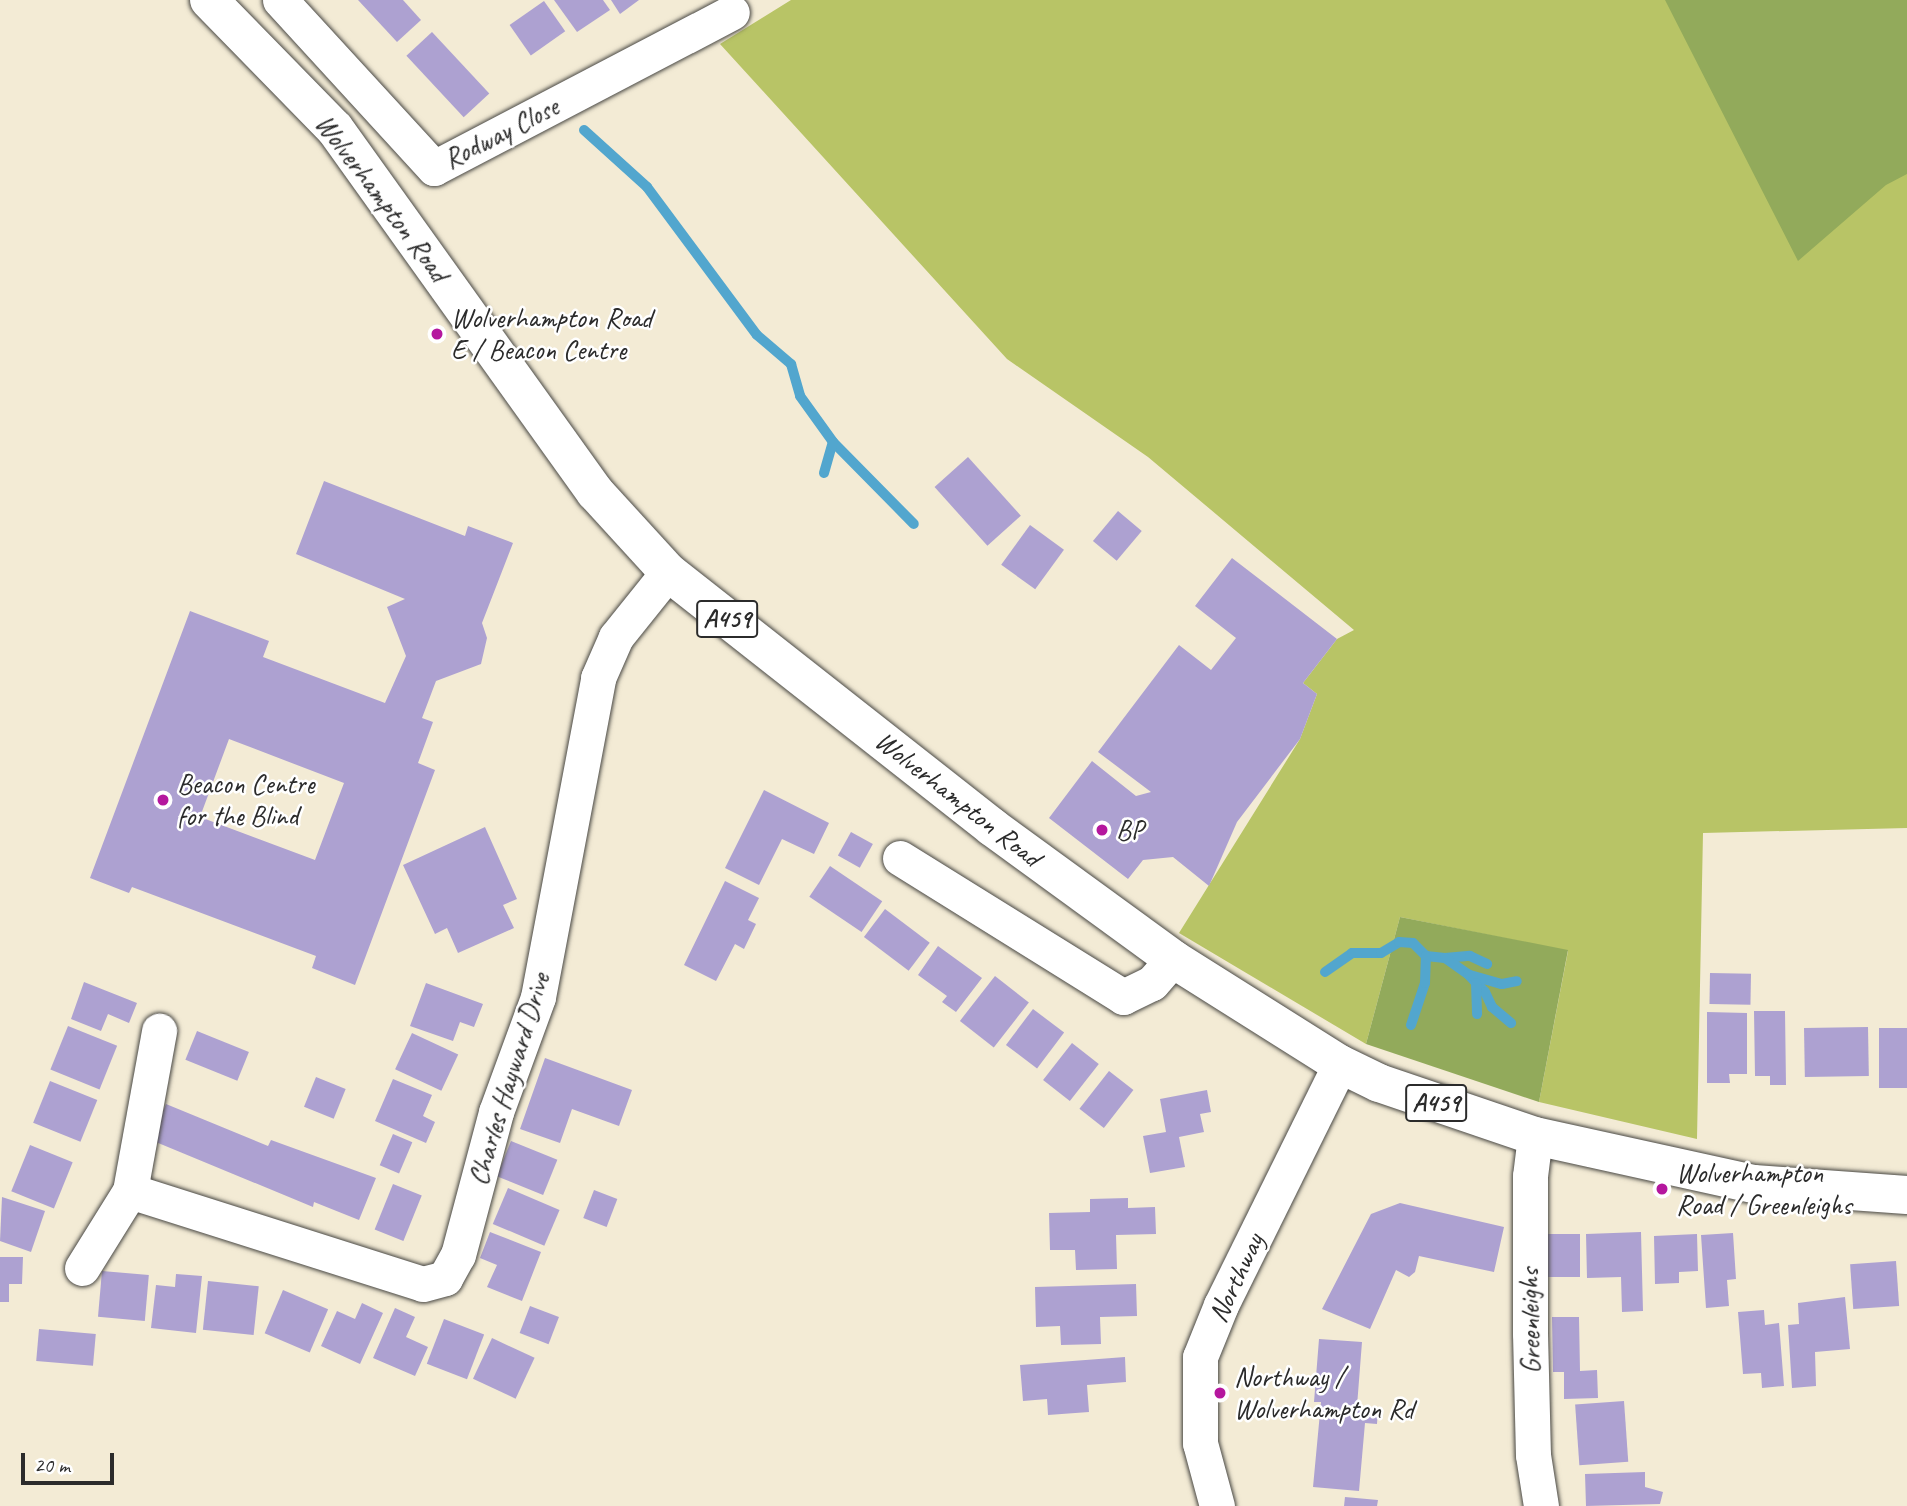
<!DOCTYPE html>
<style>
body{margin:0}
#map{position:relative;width:1907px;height:1506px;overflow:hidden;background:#f3ebd5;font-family:Caveat,sans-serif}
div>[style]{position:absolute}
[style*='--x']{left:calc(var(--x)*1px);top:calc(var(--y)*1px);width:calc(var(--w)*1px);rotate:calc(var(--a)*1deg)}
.green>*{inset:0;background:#b8c466}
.forest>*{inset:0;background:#92aa5b}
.stream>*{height:10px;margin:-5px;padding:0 5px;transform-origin:5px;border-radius:5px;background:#52a6ce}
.building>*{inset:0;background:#ada1d1;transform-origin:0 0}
.roads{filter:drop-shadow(0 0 2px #494844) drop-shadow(0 0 2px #494844)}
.minor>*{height:35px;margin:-17.5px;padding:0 17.5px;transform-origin:17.5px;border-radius:17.5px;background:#fff}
.major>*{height:38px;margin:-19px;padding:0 19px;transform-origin:19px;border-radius:19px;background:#fff}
.dots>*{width:19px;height:19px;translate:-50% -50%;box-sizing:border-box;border:4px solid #fff;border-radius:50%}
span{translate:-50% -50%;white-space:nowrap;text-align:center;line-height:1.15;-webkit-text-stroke:5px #fff;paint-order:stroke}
.shield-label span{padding:2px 5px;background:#fff;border:2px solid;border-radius:5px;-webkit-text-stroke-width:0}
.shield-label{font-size:26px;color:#2b2b2b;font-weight:700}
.street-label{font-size:28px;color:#2b2b2b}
.poi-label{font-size:28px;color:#2b2b2b}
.left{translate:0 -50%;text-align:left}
.scale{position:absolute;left:21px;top:1453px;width:93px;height:32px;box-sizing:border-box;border:4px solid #2b2b2b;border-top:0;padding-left:9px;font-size:21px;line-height:24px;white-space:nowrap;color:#2b2b2b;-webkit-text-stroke:5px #fff;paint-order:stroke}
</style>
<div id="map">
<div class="green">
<div style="clip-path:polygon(791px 0,1907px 0,1907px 828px,1703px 833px,1697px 1139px,1539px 1102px,1568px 951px,1400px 917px,1366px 1044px,1179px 933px,1300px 739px,1317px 694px,1303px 683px,1337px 639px,1354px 630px,1148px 457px,1007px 359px,720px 44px)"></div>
</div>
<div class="forest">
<div style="clip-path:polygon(1665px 0,1907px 0,1907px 174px,1886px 185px,1798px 261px)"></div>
<div style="clip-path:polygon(1400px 917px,1568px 950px,1539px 1102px,1366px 1044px)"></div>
</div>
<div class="stream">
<div style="--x:584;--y:130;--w:85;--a:42.1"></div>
<div style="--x:647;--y:187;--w:184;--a:53.4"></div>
<div style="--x:757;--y:335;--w:45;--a:40.5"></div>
<div style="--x:791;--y:364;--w:33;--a:74"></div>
<div style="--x:800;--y:396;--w:57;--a:54.3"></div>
<div style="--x:833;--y:442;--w:115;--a:45.4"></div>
<div style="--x:824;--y:473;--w:32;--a:-74"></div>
<div style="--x:1445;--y:958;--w:25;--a:-5"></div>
<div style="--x:1470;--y:956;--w:19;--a:25"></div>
<div style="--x:1325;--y:972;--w:33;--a:-35"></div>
<div style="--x:1352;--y:953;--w:29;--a:0"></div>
<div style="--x:1381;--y:953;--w:21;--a:-31"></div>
<div style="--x:1399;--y:942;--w:14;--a:4"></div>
<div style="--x:1413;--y:943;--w:18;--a:45"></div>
<div style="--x:1426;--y:956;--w:19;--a:6"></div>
<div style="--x:1445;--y:958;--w:28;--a:35"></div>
<div style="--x:1468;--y:974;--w:25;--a:47"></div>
<div style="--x:1485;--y:992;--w:17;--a:65"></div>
<div style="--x:1492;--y:1007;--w:25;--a:40"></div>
<div style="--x:1470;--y:975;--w:33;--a:16"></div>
<div style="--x:1502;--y:984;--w:15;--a:-11"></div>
<div style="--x:1476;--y:983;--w:31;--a:88"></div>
<div style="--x:1411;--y:1025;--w:44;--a:-71.6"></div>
<div style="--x:1425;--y:983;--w:27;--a:-88"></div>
</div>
<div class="building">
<div style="clip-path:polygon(358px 0,403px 0,421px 20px,397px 42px)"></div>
<div style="clip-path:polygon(554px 0,603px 0,610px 10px,577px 32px)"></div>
<div style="clip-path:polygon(611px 0,639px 0,620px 14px)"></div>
<div style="left:544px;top:1px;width:37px;height:42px;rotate:55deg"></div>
<div style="left:432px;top:32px;width:84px;height:35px;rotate:47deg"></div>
<div style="left:968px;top:457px;width:79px;height:45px;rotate:48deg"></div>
<div style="clip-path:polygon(evenodd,324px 481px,465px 536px,468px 526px,513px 543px,482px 623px,487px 638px,481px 664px,436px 681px,422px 718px,433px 722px,418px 763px,435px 770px,355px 985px,312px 968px,316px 956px,132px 887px,129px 893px,90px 878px,190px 611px,269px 641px,263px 657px,385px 703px,406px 656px,387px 607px,405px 599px,296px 554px,324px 481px,229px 739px,344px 783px,315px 860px,200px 817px,229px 739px)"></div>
<div style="left:1118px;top:511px;width:31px;height:39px;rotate:40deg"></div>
<div style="left:1030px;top:525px;width:42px;height:49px;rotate:36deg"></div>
<div style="clip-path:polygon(1232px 558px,1337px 639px,1303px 683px,1317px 694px,1300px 739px,1237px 822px,1209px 886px,1173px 857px,1143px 860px,1128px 879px,1049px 818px,1092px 761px,1136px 796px,1151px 792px,1098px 752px,1179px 645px,1211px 670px,1236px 638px,1195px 606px)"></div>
<div style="clip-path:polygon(764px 790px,829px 823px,814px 854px,782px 839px,759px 885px,725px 868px)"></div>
<div style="clip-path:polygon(485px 827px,517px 899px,503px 905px,514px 928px,458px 953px,447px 928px,435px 934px,403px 865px)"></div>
<div style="left:851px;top:832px;width:25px;height:27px;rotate:29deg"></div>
<div style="left:830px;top:866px;width:63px;height:37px;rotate:34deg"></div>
<div style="clip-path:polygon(725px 881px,759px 898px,748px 920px,756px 924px,744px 949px,735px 944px,716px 981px,684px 965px)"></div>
<div style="left:885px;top:909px;width:56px;height:35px;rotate:37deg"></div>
<div style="clip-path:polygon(938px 946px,982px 978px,956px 1012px,942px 1002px,947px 996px,918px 975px)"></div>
<div style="left:1710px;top:973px;width:41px;height:31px;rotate:1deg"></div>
<div style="left:995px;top:976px;width:43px;height:57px;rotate:38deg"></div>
<div style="clip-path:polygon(84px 982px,137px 1003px,129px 1023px,108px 1014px,101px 1031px,71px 1019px)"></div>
<div style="clip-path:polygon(426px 983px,483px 1004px,474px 1027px,460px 1022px,453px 1041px,410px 1026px)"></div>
<div style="left:1033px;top:1009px;width:39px;height:45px;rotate:37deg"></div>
<div style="clip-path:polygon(1754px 1011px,1785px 1011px,1786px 1085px,1770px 1085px,1770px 1076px,1755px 1076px)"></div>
<div style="clip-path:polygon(1707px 1012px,1747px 1013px,1747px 1074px,1729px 1074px,1730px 1083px,1707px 1083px)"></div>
<div style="left:68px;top:1026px;width:53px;height:47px;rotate:22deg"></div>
<div style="left:1868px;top:1027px;width:49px;height:64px;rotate:89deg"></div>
<div style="left:1907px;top:1028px;width:60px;height:28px;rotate:90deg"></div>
<div style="left:197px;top:1031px;width:56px;height:31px;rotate:22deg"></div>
<div style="left:412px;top:1033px;width:51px;height:40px;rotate:25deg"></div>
<div style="left:1072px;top:1043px;width:34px;height:47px;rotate:38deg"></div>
<div style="clip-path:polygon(545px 1058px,632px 1090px,619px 1126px,572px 1109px,560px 1143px,520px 1129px)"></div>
<div style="left:1109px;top:1071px;width:31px;height:48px;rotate:38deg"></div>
<div style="left:316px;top:1077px;width:32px;height:32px;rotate:22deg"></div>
<div style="clip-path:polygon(393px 1079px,432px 1095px,423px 1116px,435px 1122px,426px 1143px,375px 1121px)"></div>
<div style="left:50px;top:1081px;width:51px;height:45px;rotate:22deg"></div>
<div style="clip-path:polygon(1207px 1090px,1211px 1112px,1200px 1114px,1204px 1132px,1179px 1137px,1185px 1167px,1150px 1173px,1143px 1136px,1166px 1132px,1160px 1099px)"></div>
<div style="clip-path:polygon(166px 1104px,268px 1146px,271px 1140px,376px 1178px,359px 1220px,314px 1202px,313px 1207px,151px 1140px)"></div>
<div style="left:393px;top:1134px;width:21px;height:34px;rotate:23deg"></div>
<div style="left:511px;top:1141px;width:50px;height:38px;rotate:22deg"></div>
<div style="left:30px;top:1145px;width:46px;height:50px;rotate:22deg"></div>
<div style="left:393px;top:1184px;width:31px;height:49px;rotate:22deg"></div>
<div style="left:508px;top:1188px;width:56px;height:39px;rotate:23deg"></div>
<div style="left:594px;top:1190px;width:25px;height:30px;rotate:21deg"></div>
<div style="clip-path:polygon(2px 1197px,45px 1211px,31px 1252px,0 1241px)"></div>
<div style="clip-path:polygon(1128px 1198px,1128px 1208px,1155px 1207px,1156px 1234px,1116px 1235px,1117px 1269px,1076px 1270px,1075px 1250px,1050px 1250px,1049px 1213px,1090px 1212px,1090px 1199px)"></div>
<div style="clip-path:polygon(1400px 1203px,1504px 1227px,1494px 1272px,1419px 1256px,1415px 1272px,1409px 1277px,1396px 1270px,1370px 1329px,1322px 1309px,1371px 1214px)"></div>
<div style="clip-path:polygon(490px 1232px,541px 1252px,522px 1301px,487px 1287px,497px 1265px,480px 1258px)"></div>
<div style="clip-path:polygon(1641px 1232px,1643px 1311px,1622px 1312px,1621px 1277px,1587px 1278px,1586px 1234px)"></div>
<div style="clip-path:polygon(1733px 1233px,1736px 1279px,1727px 1280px,1729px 1306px,1706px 1308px,1701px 1235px)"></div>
<div style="left:1539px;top:1234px;width:41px;height:43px"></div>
<div style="clip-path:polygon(1697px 1234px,1698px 1271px,1679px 1272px,1679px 1283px,1655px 1284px,1654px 1236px)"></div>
<div style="clip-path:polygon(0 1257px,23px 1257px,22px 1284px,9px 1284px,9px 1302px,0 1302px)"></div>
<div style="left:1896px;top:1261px;width:45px;height:46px;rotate:86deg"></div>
<div style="left:102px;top:1271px;width:47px;height:46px;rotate:5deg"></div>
<div style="clip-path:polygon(176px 1274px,202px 1276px,196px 1333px,151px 1328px,156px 1285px,175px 1287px)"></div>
<div style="left:208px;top:1281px;width:51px;height:49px;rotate:6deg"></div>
<div style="clip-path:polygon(1136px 1284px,1137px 1316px,1100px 1317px,1101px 1344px,1061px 1345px,1060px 1326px,1036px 1327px,1035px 1287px)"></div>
<div style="left:283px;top:1290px;width:49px;height:47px;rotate:23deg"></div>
<div style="clip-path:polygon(1845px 1297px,1850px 1349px,1815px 1352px,1816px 1386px,1792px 1388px,1788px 1325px,1799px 1324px,1798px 1303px)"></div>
<div style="clip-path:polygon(362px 1303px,383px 1313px,360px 1364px,321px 1346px,337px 1311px,355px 1319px)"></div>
<div style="left:530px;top:1306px;width:31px;height:29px;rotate:21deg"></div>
<div style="clip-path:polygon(395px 1308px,415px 1317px,406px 1337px,428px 1347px,415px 1376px,373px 1358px)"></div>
<div style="clip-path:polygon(1764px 1310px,1765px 1325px,1779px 1323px,1784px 1386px,1762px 1388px,1761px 1373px,1743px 1374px,1738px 1312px)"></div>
<div style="clip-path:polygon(1552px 1317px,1579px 1317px,1580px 1371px,1597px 1370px,1598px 1398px,1564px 1399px,1564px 1372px,1553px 1372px)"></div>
<div style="left:444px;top:1319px;width:43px;height:48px;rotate:21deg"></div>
<div style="left:39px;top:1329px;width:57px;height:32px;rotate:5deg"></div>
<div style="left:492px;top:1338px;width:47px;height:45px;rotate:25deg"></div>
<div style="clip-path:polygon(1319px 1339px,1362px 1342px,1357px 1406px,1378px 1408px,1377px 1424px,1365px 1423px,1359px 1491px,1313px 1487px,1321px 1402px,1314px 1402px)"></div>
<div style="clip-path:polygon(1125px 1357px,1126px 1382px,1087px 1385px,1089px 1412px,1048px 1415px,1047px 1399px,1023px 1401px,1020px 1365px)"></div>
<div style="left:1624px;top:1401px;width:61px;height:49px;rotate:86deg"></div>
<div style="clip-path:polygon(1645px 1472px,1645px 1487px,1663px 1492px,1660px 1504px,1586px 1506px,1585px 1474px)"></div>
<div style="clip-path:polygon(1345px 1497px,1378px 1500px,1377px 1506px,1344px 1506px)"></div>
</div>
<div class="roads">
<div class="minor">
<div style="--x:280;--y:0;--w:228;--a:47.5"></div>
<div style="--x:434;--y:168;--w:336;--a:-27.6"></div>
<div style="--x:900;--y:858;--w:263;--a:31.9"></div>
<div style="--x:1123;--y:997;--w:32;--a:-26"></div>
<div style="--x:1152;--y:983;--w:32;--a:-49"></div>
<div style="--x:1535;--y:1136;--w:40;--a:97.1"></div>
<div style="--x:1530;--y:1176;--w:157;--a:90"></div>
<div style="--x:1530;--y:1333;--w:122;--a:88.6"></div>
<div style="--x:1533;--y:1455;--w:52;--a:81.1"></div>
<div style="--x:130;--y:1191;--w:307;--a:17.6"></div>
<div style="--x:423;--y:1284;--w:23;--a:-15"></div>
<div style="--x:445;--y:1278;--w:26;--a:-61"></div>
<div style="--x:458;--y:1255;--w:148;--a:-75.1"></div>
<div style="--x:496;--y:1112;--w:122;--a:-69.9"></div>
<div style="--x:538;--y:997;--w:325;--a:-79.3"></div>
<div style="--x:598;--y:678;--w:45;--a:-66.3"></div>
<div style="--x:616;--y:637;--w:83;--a:-51.3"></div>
<div style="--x:82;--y:1268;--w:91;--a:-58.1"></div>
<div style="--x:130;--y:1191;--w:163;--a:-79.7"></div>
<div style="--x:1217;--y:1506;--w:65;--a:-105.1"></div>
<div style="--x:1200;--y:1443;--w:86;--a:-90"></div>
<div style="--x:1200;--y:1357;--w:56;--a:-68"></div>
<div style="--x:1221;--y:1305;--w:269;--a:-63.7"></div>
</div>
<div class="major">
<div style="--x:209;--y:0;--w:180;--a:45.7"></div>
<div style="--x:335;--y:129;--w:447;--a:54.4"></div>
<div style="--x:595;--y:492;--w:108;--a:47.6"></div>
<div style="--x:668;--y:572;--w:412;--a:38.2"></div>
<div style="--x:992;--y:827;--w:224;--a:36.1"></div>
<div style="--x:1173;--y:959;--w:197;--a:32.2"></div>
<div style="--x:1340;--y:1064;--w:43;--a:26"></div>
<div style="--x:1379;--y:1083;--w:165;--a:18.8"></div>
<div style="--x:1535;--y:1136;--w:224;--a:12.4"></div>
<div style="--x:1754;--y:1184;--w:153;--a:4.1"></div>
</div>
</div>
<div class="dots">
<div style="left:437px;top:334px;background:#b5179e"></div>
<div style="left:163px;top:800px;background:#b5179e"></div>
<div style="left:1102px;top:830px;background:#b5179e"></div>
<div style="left:1662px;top:1189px;background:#b5179e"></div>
<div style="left:1220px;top:1393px;background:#b5179e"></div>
</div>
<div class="shield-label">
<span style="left:727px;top:619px">A459</span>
<span style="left:1436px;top:1103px">A459</span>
</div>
<div class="street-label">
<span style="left:501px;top:133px;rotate:-27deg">Rodway Close</span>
<span style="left:382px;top:198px;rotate:53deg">Wolverhampton Road</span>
<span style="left:958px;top:799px;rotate:38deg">Wolverhampton Road</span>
<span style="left:509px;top:1079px;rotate:-73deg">Charles Hayward Drive</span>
<span style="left:1236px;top:1278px;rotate:-65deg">Northway</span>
<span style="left:1530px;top:1321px;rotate:-91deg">Greenleighs</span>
</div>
<div class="poi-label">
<span class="left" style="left:451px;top:334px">Wolverhampton Road<br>E / Beacon Centre</span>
<span class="left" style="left:177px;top:800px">Beacon Centre<br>for the Blind</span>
<span class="left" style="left:1116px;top:830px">BP</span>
<span class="left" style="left:1676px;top:1189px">Wolverhampton<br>Road / Greenleighs</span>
<span class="left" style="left:1234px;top:1393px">Northway /<br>Wolverhampton Rd</span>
</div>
<div class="scale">20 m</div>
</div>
